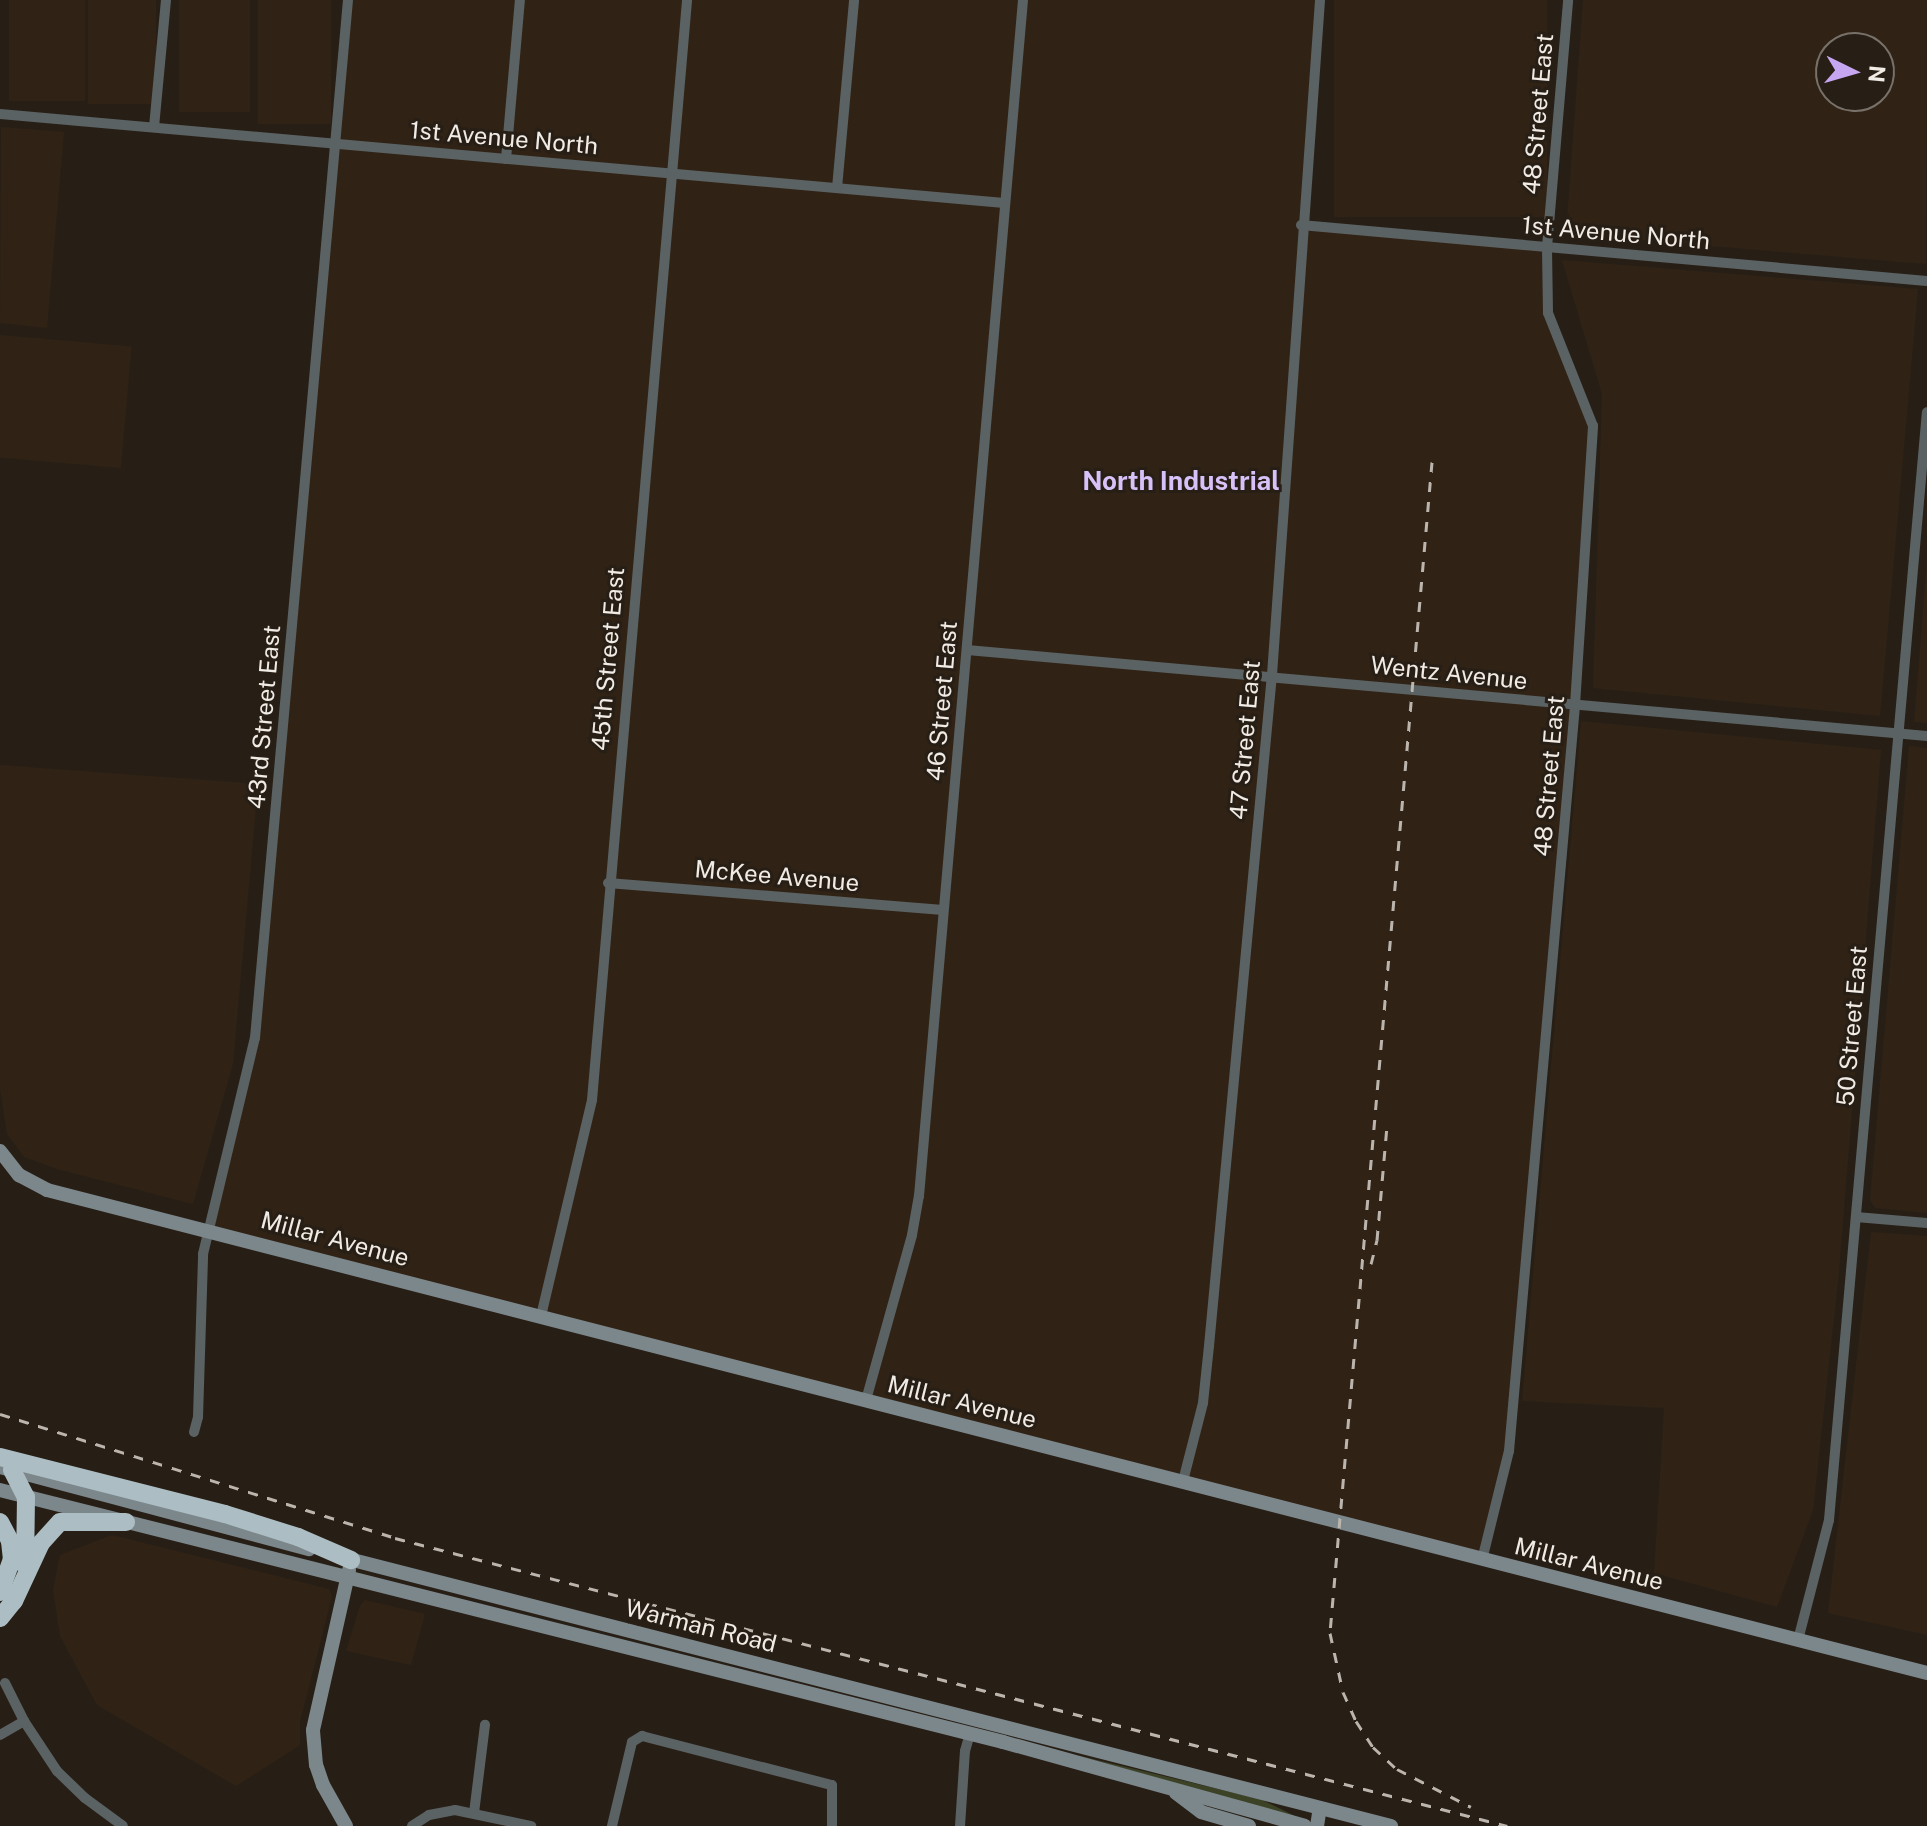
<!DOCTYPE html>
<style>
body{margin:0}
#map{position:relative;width:1927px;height:1826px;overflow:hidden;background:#271f16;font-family:"Public Sans",sans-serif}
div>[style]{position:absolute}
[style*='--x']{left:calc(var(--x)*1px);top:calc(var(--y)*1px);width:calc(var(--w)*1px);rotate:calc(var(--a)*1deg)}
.built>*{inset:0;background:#302315;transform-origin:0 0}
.green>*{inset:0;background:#3c4226}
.street>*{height:10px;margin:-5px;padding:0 5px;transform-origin:5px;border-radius:5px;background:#5b6264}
.secondary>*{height:14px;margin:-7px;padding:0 7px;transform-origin:7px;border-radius:7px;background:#7c878b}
.highway>*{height:18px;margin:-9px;padding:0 9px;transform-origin:9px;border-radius:9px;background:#acbec3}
.rail>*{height:3px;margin-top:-1.5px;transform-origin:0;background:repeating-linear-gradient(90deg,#bbb5ae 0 10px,transparent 0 20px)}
span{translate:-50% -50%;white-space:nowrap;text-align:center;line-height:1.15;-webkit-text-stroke:6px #271f16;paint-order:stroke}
.street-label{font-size:24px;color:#f1ebe5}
.neighbourhood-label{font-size:26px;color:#d8c1f8;font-weight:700}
.north{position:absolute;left:1815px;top:32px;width:80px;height:80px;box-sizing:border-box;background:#271f16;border:2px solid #787169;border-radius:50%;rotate:95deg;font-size:22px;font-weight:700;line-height:32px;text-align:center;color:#f1ebe5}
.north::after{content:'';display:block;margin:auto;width:28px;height:36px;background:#c6a6f0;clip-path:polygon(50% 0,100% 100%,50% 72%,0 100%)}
</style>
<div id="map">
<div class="built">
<div style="left:9px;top:0;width:76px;height:101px"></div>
<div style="left:88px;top:0;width:68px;height:104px"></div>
<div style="left:179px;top:0;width:71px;height:112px"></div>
<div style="left:258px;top:0;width:73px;height:124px"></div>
<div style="clip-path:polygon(348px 0,1320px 0,1301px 225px,1547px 247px,1548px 313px,1593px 427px,1509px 1451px,1482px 1560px,209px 1229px,253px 1046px)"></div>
<div style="left:1334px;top:0;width:213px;height:217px"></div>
<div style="clip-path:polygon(evenodd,1583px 0,1927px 0,1926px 264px,1566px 234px,1583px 0,1831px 48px,1879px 48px,1879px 96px,1831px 96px,1831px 48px)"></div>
<div style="clip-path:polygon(1px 127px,64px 132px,47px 328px,0 323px)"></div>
<div style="clip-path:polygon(1562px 260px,1918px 289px,1880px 716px,1593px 688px,1602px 394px)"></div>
<div style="left:0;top:335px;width:132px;height:122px;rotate:5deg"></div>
<div style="clip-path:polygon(1927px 559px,1927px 723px,1914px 722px)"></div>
<div style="clip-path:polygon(1581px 721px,1881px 750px,1839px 1272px,1813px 1510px,1777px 1607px,1654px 1573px,1664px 1408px,1522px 1401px)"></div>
<div style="clip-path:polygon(1909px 746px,1927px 748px,1927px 1213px,1875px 1208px,1870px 1200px)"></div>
<div style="clip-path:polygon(0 765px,258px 784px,233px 1064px,193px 1204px,57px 1169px,24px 1157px,7px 1134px,0 1089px)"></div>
<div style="clip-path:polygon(1871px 1232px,1927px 1236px,1927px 1635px,1828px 1613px)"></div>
<div style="clip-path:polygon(112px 1535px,329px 1589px,332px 1596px,300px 1722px,300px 1745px,236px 1786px,97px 1705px,60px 1636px,53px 1590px,60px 1555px)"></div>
<div style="clip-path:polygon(365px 1600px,425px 1614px,411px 1665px,346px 1651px,360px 1606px)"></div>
</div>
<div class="green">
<div style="clip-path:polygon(1076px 1755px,1260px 1799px,1299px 1818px,1298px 1818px)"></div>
</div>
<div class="street">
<div style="--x:0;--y:114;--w:1008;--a:5.07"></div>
<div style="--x:154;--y:127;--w:128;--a:-84.6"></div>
<div style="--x:506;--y:159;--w:160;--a:-85"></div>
<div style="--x:837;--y:188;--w:189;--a:-84.8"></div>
<div style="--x:1301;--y:225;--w:628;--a:5.11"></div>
<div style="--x:967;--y:650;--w:964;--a:5.12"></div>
<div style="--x:608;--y:883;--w:336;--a:4.6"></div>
<div style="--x:1856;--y:1217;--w:71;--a:4.8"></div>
<div style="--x:541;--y:1316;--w:222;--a:-76.7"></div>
<div style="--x:592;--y:1100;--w:1104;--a:-85.06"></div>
<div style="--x:866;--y:1400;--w:171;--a:-74.4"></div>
<div style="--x:912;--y:1235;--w:40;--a:-80"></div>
<div style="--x:919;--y:1196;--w:1201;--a:-85.03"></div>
<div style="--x:194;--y:1432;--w:16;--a:-75"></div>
<div style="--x:198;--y:1417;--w:163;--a:-88.2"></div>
<div style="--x:203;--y:1254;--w:222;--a:-76.5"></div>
<div style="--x:255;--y:1038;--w:1042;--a:-84.88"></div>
<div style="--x:1183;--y:1481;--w:81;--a:-75.6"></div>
<div style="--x:1203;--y:1403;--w:57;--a:-84"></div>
<div style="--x:1209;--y:1346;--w:674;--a:-84.64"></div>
<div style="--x:1272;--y:675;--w:677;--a:-85.93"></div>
<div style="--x:1482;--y:1560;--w:112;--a:-76.1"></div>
<div style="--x:1509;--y:1451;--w:749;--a:-84.94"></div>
<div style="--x:1575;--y:705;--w:280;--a:-86.3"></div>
<div style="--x:1593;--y:426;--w:122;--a:-111.7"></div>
<div style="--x:1548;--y:313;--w:66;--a:-90.9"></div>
<div style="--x:1547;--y:247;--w:248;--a:-85.1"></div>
<div style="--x:1798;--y:1640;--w:124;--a:-75.5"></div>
<div style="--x:1829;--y:1520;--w:1112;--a:-84.95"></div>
<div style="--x:5;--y:1683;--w:42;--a:63.4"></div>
<div style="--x:24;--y:1721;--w:60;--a:56.6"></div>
<div style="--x:57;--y:1771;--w:39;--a:44"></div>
<div style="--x:85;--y:1798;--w:47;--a:36.4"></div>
<div style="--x:0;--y:1735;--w:28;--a:-30"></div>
<div style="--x:474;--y:1813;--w:89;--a:-82.9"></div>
<div style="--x:412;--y:1826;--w:20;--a:-33"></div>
<div style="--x:429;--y:1815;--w:26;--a:-11"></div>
<div style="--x:455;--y:1810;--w:78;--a:11.9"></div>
<div style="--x:612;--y:1826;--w:86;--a:-76.6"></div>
<div style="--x:632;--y:1742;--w:12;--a:-31"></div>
<div style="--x:642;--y:1736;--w:196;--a:14.5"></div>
<div style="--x:832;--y:1785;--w:41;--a:90"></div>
<div style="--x:960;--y:1826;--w:75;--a:-86.2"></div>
<div style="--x:965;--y:1751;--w:18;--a:-74"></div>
</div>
<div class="secondary">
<div style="--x:0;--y:1151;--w:31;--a:52"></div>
<div style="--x:19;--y:1175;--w:32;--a:28"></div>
<div style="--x:47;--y:1190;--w:1941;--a:14.41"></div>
<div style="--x:0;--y:1467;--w:320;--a:14.9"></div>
<div style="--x:0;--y:1490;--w:1034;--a:14.1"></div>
<div style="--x:1003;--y:1742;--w:313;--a:15.5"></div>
<div style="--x:341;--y:1557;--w:1084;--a:14.37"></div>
<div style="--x:1176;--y:1793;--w:31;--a:37"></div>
<div style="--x:1201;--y:1812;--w:50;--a:16.3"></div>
<div style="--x:346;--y:1826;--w:47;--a:-119.3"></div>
<div style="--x:323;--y:1785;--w:21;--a:-109"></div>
<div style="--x:316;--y:1765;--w:35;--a:-95"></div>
<div style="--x:313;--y:1730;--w:164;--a:-77.3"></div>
<div style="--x:1317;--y:1826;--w:18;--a:-81"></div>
</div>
<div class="highway">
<div style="--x:0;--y:1457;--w:232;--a:14.2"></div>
<div style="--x:225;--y:1514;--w:77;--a:17.5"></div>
<div style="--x:298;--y:1537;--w:58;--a:23.5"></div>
<div style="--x:12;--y:1470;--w:30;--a:63"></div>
<div style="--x:26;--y:1497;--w:69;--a:90.8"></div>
<div style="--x:0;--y:1522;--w:21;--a:62"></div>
<div style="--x:10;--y:1541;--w:18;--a:84"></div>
<div style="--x:12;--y:1559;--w:35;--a:110"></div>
<div style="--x:0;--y:1618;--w:22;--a:-51"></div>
<div style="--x:14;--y:1601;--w:64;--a:-65"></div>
<div style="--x:41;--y:1543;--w:28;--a:-48"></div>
<div style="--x:60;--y:1522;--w:66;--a:0"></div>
</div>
<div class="rail">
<div style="--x:1432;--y:462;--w:1175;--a:94.98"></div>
<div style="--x:1330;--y:1633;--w:60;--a:77.6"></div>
<div style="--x:1343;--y:1692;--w:32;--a:66"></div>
<div style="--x:1356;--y:1721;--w:31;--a:57"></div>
<div style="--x:1373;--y:1747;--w:33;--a:43"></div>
<div style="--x:1397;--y:1769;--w:83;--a:27.2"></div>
<div style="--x:1371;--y:1264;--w:25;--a:-76"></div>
<div style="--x:1377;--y:1240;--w:115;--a:-85"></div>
<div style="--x:0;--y:1414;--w:414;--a:17.4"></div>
<div style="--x:395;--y:1538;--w:1149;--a:14.52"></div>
</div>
<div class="street-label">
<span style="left:1538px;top:114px;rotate:-85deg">48 Street East</span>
<span style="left:504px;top:138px;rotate:5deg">1st Avenue North</span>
<span style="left:1616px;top:233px;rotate:5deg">1st Avenue North</span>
<span style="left:608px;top:659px;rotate:-85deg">45th Street East</span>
<span style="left:1449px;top:673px;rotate:6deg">Wentz Avenue</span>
<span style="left:942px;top:701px;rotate:-85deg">46 Street East</span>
<span style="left:264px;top:717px;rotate:-85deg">43rd Street East</span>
<span style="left:1245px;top:740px;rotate:-85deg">47 Street East</span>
<span style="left:1549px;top:776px;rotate:-85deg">48 Street East</span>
<span style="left:777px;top:876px;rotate:5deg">McKee Avenue</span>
<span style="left:1852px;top:1026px;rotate:-85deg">50 Street East</span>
<span style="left:335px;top:1239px;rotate:15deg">Millar Avenue</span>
<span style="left:962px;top:1402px;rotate:14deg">Millar Avenue</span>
<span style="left:1589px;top:1564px;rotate:14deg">Millar Avenue</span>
<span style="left:701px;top:1626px;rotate:14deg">Warman Road</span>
</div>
<div class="neighbourhood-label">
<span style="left:1181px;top:481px">North Industrial</span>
</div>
<div class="north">N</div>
</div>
